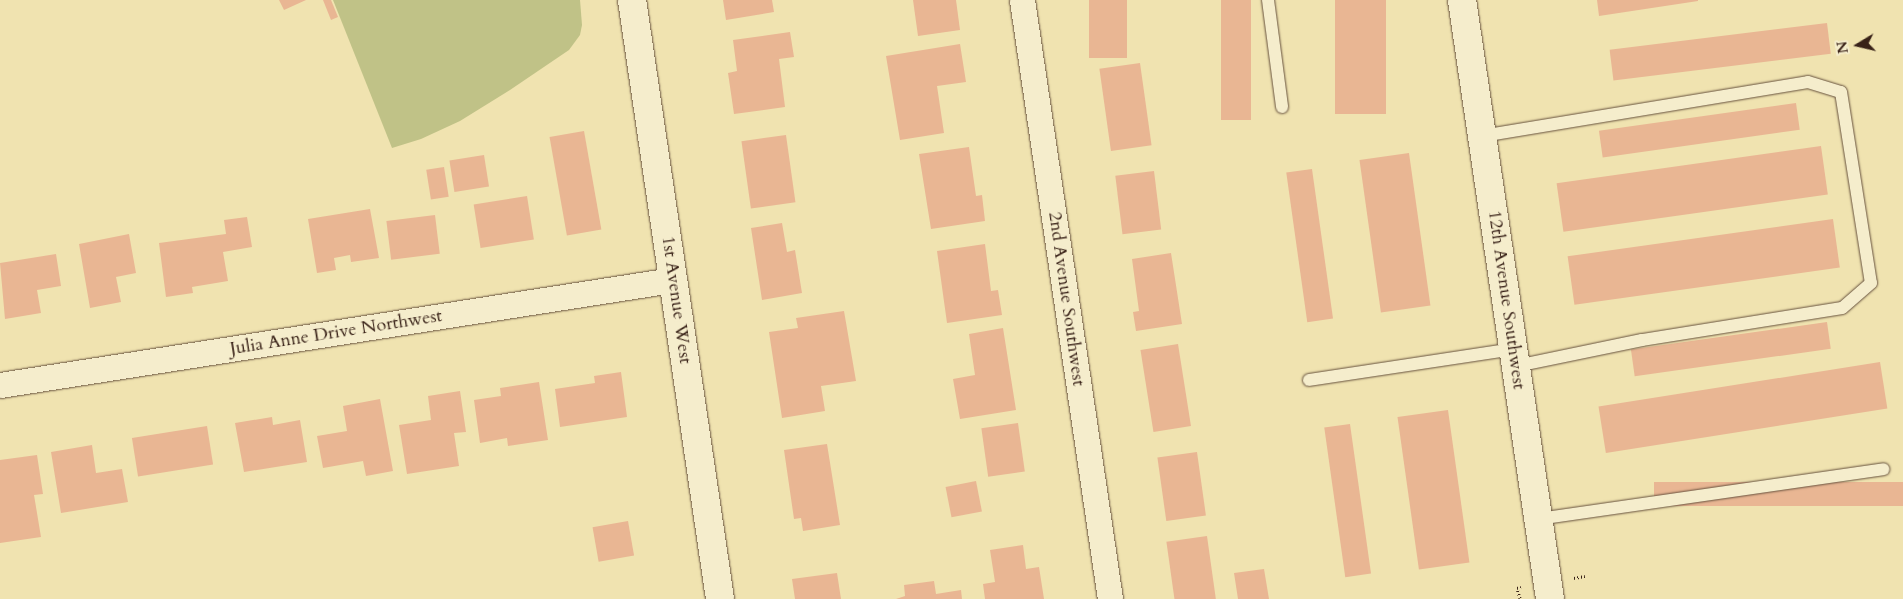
<!DOCTYPE html>
<style>
body{margin:0}
#map{position:relative;width:1903px;height:599px;overflow:hidden;background:#f0e3b0;font-family:Cardo,serif}
div>[style]{position:absolute}
[style*='--x']{left:calc(var(--x)*1px);top:calc(var(--y)*1px);width:calc(var(--w)*1px);rotate:calc(var(--a)*1deg)}
.green>*{inset:0;background:#c0c287}
.building>*{inset:0;background:#e9b693;transform-origin:0 0}
.path>*{height:3px;margin-top:-1.5px;transform-origin:0;background:repeating-linear-gradient(90deg,#392218 0 1px,transparent 0 3.5px)}
.roads{filter:drop-shadow(0 0 1px #67523e) drop-shadow(0 0 1px #67523e)}
.service>*{height:12px;margin:-6px;padding:0 6px;transform-origin:6px;border-radius:6px;background:#f5edcc}
.minor>*{height:25px;margin:-12.5px;padding:0 12.5px;transform-origin:12.5px;border-radius:12.5px;background:#f5edcc}
.tertiary>*{height:28px;margin:-14px;padding:0 14px;transform-origin:14px;border-radius:14px;background:#f5edcc}
span{translate:-50% -50%;white-space:nowrap;text-align:center;line-height:1.15;-webkit-text-stroke:4px #f5edcc;paint-order:stroke}
.street-label{font-size:18px;color:#392218}
.north{position:absolute;left:1833px;top:20px;width:50px;height:50px;-webkit-text-stroke:4px #f5edcc;paint-order:stroke;rotate:261deg;font-size:14px;font-weight:700;line-height:20px;text-align:center;color:#392218}
.north::after{content:'';display:block;margin:auto;width:18px;height:22px;background:#392218;clip-path:polygon(50% 0,100% 100%,50% 72%,0 100%)}
</style>
<div id="map">
<div class="green">
<div style="clip-path:polygon(333px 0,580px 0,582px 25px,580px 35px,569px 50px,510px 90px,460px 121px,421px 139px,392px 148px)"></div>
</div>
<div class="building">
<div style="clip-path:polygon(279px 0,306px 0,284px 10px)"></div>
<div style="clip-path:polygon(323px 0,331px 0,338px 17px,331px 20px)"></div>
<div style="clip-path:polygon(723px 0,772px 0,774px 12px,726px 20px)"></div>
<div style="clip-path:polygon(913px 0,956px 0,960px 30px,918px 36px)"></div>
<div style="left:1089px;top:0;width:38px;height:58px"></div>
<div style="left:1221px;top:0;width:30px;height:120px"></div>
<div style="left:1335px;top:0;width:51px;height:114px"></div>
<div style="clip-path:polygon(1597px 0,1698px 0,1698px 1px,1599px 16px)"></div>
<div style="left:1827px;top:23px;width:31px;height:219px;rotate:83deg"></div>
<div style="clip-path:polygon(790px 32px,794px 57px,779px 59px,785px 107px,734px 114px,728px 73px,737px 71px,733px 40px)"></div>
<div style="clip-path:polygon(960px 44px,966px 82px,937px 86px,944px 133px,900px 140px,886px 56px)"></div>
<div style="left:1140px;top:63px;width:83px;height:41px;rotate:82deg"></div>
<div style="left:1796px;top:103px;width:27px;height:199px;rotate:82deg"></div>
<div style="left:584px;top:131px;width:100px;height:35px;rotate:80deg"></div>
<div style="left:786px;top:135px;width:68px;height:45px;rotate:82deg"></div>
<div style="left:1821px;top:146px;width:49px;height:267px;rotate:82deg"></div>
<div style="clip-path:polygon(969px 147px,976px 196px,982px 195px,985px 221px,931px 229px,919px 154px)"></div>
<div style="left:1409px;top:153px;width:154px;height:50px;rotate:82deg"></div>
<div style="left:484px;top:155px;width:32px;height:35px;rotate:81deg"></div>
<div style="left:444px;top:167px;width:30px;height:18px;rotate:81deg"></div>
<div style="left:1312px;top:169px;width:151px;height:26px;rotate:82deg"></div>
<div style="left:1154px;top:171px;width:59px;height:39px;rotate:83deg"></div>
<div style="left:527px;top:196px;width:44px;height:54px;rotate:81deg"></div>
<div style="clip-path:polygon(370px 209px,379px 258px,351px 262px,350px 255px,334px 258px,336px 270px,317px 273px,308px 219px)"></div>
<div style="left:435px;top:215px;width:39px;height:49px;rotate:83deg"></div>
<div style="clip-path:polygon(247px 217px,252px 247px,223px 252px,228px 281px,192px 287px,193px 293px,166px 297px,159px 243px,226px 234px,224px 220px)"></div>
<div style="left:1833px;top:219px;width:49px;height:268px;rotate:82deg"></div>
<div style="clip-path:polygon(782px 223px,787px 252px,795px 250px,802px 293px,762px 300px,751px 228px)"></div>
<div style="clip-path:polygon(129px 234px,136px 273px,116px 277px,121px 302px,90px 308px,79px 244px)"></div>
<div style="clip-path:polygon(985px 244px,991px 291px,998px 290px,1002px 315px,947px 323px,937px 251px)"></div>
<div style="clip-path:polygon(1171px 253px,1182px 324px,1136px 331px,1133px 312px,1139px 311px,1132px 259px)"></div>
<div style="clip-path:polygon(56px 254px,61px 286px,37px 290px,41px 313px,5px 319px,0 263px)"></div>
<div style="clip-path:polygon(844px 311px,856px 381px,821px 386px,825px 411px,782px 418px,769px 332px,798px 328px,796px 318px)"></div>
<div style="left:1827px;top:322px;width:27px;height:198px;rotate:82deg"></div>
<div style="clip-path:polygon(1003px 328px,1016px 410px,960px 419px,953px 379px,975px 375px,969px 334px)"></div>
<div style="left:1178px;top:344px;width:83px;height:38px;rotate:81deg"></div>
<div style="left:1880px;top:362px;width:47px;height:285px;rotate:81deg"></div>
<div style="clip-path:polygon(621px 372px,627px 417px,560px 427px,555px 389px,595px 383px,594px 376px)"></div>
<div style="clip-path:polygon(539px 382px,548px 440px,508px 446px,507px 438px,480px 443px,474px 400px,501px 396px,500px 388px)"></div>
<div style="clip-path:polygon(460px 391px,466px 432px,454px 433px,459px 466px,407px 474px,399px 425px,431px 420px,428px 396px)"></div>
<div style="clip-path:polygon(380px 399px,393px 471px,366px 476px,363px 461px,323px 468px,317px 436px,347px 431px,343px 406px)"></div>
<div style="left:1448px;top:410px;width:154px;height:51px;rotate:82deg"></div>
<div style="clip-path:polygon(272px 417px,273px 425px,300px 420px,307px 462px,244px 472px,235px 423px)"></div>
<div style="left:1018px;top:423px;width:49px;height:37px;rotate:82deg"></div>
<div style="left:1350px;top:424px;width:151px;height:26px;rotate:82deg"></div>
<div style="left:207px;top:426px;width:39px;height:76px;rotate:81deg"></div>
<div style="clip-path:polygon(827px 444px,840px 525px,803px 531px,801px 518px,794px 519px,784px 450px)"></div>
<div style="clip-path:polygon(92px 445px,96px 473px,122px 469px,128px 502px,61px 513px,51px 452px)"></div>
<div style="left:1197px;top:452px;width:64px;height:40px;rotate:82deg"></div>
<div style="clip-path:polygon(37px 455px,43px 494px,34px 495px,41px 537px,0 543px,0 460px)"></div>
<div style="left:976px;top:481px;width:31px;height:31px;rotate:79deg"></div>
<div style="left:1903px;top:482px;width:24px;height:249px;rotate:90deg"></div>
<div style="left:628px;top:521px;width:35px;height:36px;rotate:80deg"></div>
<div style="left:1207px;top:536px;width:64px;height:41px;rotate:82deg"></div>
<div style="clip-path:polygon(1023px 545px,1026px 569px,1039px 567px,1044px 599px,985px 599px,983px 584px,995px 582px,990px 550px)"></div>
<div style="clip-path:polygon(1264px 569px,1269px 599px,1238px 599px,1234px 573px)"></div>
<div style="clip-path:polygon(837px 573px,841px 599px,795px 599px,792px 579px)"></div>
<div style="clip-path:polygon(934px 581px,936px 594px,961px 590px,962px 599px,896px 599px,905px 596px,904px 585px)"></div>
</div>
<div class="path">
<div style="--x:1574;--y:578;--w:11;--a:-10"></div>
<div style="--x:1520;--y:598;--w:10;--a:-107"></div>
<div style="--x:1517;--y:588;--w:4;--a:-14"></div>
</div>
<div class="roads">
<div class="service">
<div style="--x:1268;--y:0;--w:108;--a:82.5"></div>
<div style="--x:1482;--y:136;--w:330;--a:-9.4"></div>
<div style="--x:1808;--y:82;--w:34;--a:17"></div>
<div style="--x:1841;--y:92;--w:193;--a:81.1"></div>
<div style="--x:1871;--y:283;--w:38;--a:139"></div>
<div style="--x:1842;--y:308;--w:203;--a:170.9"></div>
<div style="--x:1642;--y:340;--w:129;--a:168.3"></div>
<div style="--x:1309;--y:380;--w:206;--a:-8.6"></div>
<div style="--x:1538;--y:519;--w:349;--a:-8.2"></div>
</div>
<div class="minor">
<div style="--x:1022;--y:0;--w:605;--a:81.64"></div>
<div style="--x:0;--y:385;--w:680;--a:-8.88"></div>
</div>
<div class="tertiary">
<div style="--x:632;--y:0;--w:605;--a:81.64"></div>
<div style="--x:1462;--y:0;--w:605;--a:81.64"></div>
</div>
</div>
<div class="street-label">
<span style="left:1066px;top:299px;rotate:82deg">2nd Avenue Southwest</span>
<span style="left:676px;top:300px;rotate:82deg">1st Avenue West</span>
<span style="left:1506px;top:300px;rotate:82deg">12th Avenue Southwest</span>
<span style="left:336px;top:333px;rotate:-9deg">Julia Anne Drive Northwest</span>
</div>
<div class="north">N</div>
</div>
